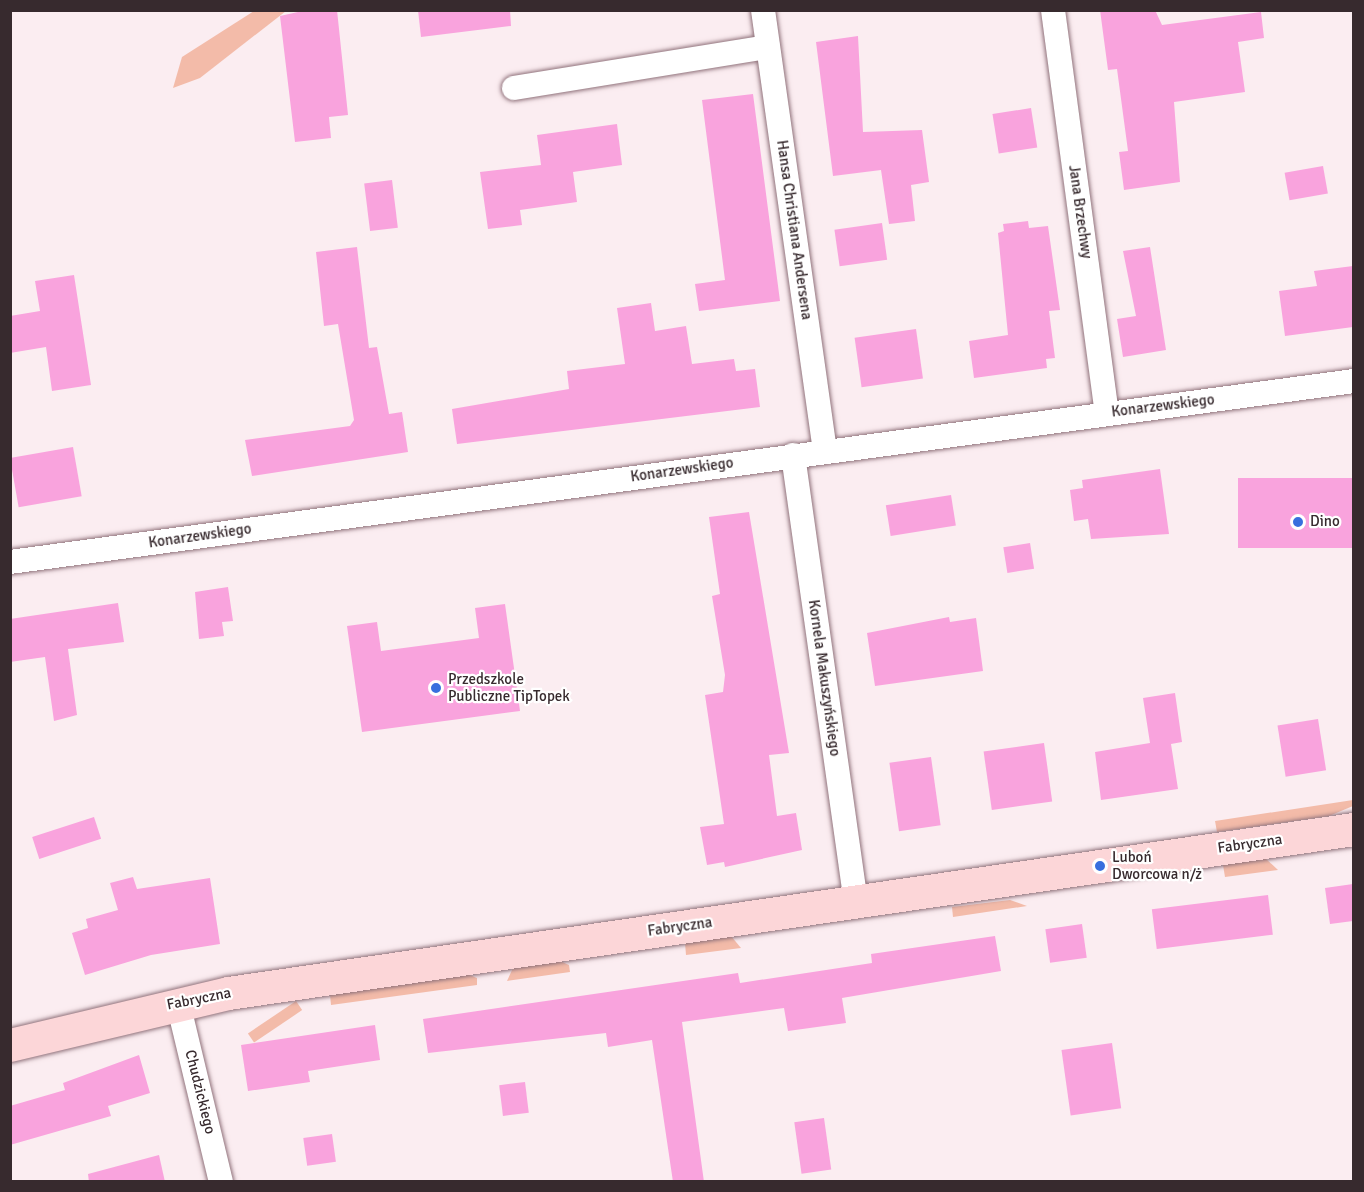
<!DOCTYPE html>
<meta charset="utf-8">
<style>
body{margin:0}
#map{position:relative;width:1364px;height:1192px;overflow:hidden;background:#fbedf1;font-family:Signika,sans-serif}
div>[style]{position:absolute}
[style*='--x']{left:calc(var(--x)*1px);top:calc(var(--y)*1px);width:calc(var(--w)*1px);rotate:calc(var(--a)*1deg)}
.green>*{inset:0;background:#f3bba9;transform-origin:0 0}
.building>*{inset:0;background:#f9a3dd;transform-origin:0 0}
.roads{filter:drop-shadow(0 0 2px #91737c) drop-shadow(0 0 2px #91737c)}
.street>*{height:24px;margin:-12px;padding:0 12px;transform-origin:12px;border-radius:12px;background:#fff}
.secondary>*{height:33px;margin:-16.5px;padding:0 16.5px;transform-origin:16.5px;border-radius:16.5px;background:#fcd6d8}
.dots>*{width:16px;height:16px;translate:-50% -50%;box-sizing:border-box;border:3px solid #fff;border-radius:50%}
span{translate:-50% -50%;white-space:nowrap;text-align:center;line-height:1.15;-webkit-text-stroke:4.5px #fff;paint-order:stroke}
.street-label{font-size:15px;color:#372a2e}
.poi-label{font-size:15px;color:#372a2e}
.left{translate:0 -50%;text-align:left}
.frame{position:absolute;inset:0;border:12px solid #372a2e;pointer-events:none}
</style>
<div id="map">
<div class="green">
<div style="clip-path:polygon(254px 11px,286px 11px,200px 78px,173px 88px,182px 57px)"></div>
<div style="clip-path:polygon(1353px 800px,1353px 806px,1329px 816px,1217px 832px,1215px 821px)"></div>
<div style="clip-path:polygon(1265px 858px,1278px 870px,1225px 877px,1223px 865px)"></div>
<div style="clip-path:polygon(1010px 900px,1027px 906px,953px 917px,952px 907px)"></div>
<div style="clip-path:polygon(731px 936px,741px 948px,686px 955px,685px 943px)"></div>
<div style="clip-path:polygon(560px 961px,569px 965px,570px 972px,507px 981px,513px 968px)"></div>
<div style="clip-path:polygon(467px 974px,477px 978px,477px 985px,331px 1005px,330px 994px)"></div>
<div style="left:296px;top:1001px;width:11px;height:58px;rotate:56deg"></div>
</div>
<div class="building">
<div style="clip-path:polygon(307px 10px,337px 10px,348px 115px,329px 117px,331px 138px,295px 142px,280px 16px)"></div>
<div style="clip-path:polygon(418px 10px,510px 10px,511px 26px,421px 37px)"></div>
<div style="clip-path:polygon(1100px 10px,1155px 10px,1162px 25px,1261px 12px,1264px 38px,1238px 42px,1245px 92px,1174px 102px,1180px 182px,1124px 190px,1119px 152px,1128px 151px,1117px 69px,1108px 70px)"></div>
<div style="clip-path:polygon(858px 36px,863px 132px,922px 130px,929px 182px,911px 185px,915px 221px,889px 224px,881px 170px,833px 176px,816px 42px)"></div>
<div style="clip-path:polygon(753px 94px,780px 301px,699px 311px,695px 284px,725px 280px,702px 100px)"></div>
<div style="left:1031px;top:108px;width:40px;height:39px;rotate:81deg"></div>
<div style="clip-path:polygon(617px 124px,622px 165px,573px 172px,577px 202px,520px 210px,522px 225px,488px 229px,480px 172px,541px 165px,537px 135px)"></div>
<div style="left:1323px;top:166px;width:28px;height:39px;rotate:80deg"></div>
<div style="left:392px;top:180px;width:48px;height:28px;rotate:83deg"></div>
<div style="clip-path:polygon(1028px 221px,1029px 228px,1048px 226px,1060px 310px,1049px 311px,1055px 358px,1046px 359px,1047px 368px,974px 378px,969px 341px,1008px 335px,998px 233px,1004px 231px,1003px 224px)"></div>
<div style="left:882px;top:223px;width:37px;height:48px;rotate:82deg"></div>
<div style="clip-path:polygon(357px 247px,369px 348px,377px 347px,389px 414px,402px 412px,408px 452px,252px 476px,245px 440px,350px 426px,354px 420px,338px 324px,324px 326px,316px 252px)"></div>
<div style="clip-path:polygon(1150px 247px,1166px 350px,1123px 357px,1117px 319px,1136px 316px,1123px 251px)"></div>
<div style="clip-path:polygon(1353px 266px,1353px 327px,1285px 336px,1279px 291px,1317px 286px,1314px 271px)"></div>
<div style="clip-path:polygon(74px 275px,91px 385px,52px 391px,46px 347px,10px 353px,10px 316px,40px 311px,35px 281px)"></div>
<div style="clip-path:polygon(651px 303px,655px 331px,686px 326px,692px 364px,734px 359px,736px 371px,755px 369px,760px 407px,457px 444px,452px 409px,569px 389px,567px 371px,625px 364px,617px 308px)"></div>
<div style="left:916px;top:329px;width:50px;height:62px;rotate:82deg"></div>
<div style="left:73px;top:447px;width:50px;height:64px;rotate:80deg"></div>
<div style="clip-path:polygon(1160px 469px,1169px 534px,1091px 539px,1088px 519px,1074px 521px,1070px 490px,1083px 488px,1082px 480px)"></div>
<div style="left:1353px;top:478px;width:70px;height:115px;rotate:90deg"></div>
<div style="left:951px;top:495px;width:31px;height:66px;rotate:81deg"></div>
<div style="clip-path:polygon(749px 512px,789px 753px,769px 755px,777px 816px,796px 813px,802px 850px,725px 867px,724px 862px,707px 865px,700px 827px,724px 824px,705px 695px,723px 692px,725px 675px,712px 596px,720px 594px,709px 517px)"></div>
<div style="left:1030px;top:543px;width:26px;height:27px;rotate:81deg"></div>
<div style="clip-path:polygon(228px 587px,233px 621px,222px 622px,224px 636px,199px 639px,195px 592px)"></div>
<div style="clip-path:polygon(118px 603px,124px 642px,68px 649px,77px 715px,54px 721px,45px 657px,10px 662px,10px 619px)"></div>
<div style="clip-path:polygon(505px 604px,520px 711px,362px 732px,347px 626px,377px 622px,381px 651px,479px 638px,475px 608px)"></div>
<div style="clip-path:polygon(949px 617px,950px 622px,976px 618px,983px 671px,875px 686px,867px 633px)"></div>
<div style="clip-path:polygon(1175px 693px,1182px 742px,1171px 744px,1178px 789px,1101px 800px,1095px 752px,1150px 743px,1143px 698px)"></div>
<div style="left:1318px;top:719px;width:52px;height:41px;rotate:81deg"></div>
<div style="left:1044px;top:743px;width:59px;height:61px;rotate:82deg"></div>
<div style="left:931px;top:757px;width:69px;height:42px;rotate:82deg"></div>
<div style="left:94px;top:817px;width:23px;height:65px;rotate:72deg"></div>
<div style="clip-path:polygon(133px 877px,137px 889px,210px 878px,220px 944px,151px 955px,85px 975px,72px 933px,88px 928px,86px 919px,118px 910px,110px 883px)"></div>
<div style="clip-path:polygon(1353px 884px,1353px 921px,1330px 924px,1325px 888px)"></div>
<div style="left:1268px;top:895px;width:40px;height:117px;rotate:83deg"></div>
<div style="left:1082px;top:924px;width:34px;height:37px;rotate:82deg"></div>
<div style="clip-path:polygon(995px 936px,1001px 971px,842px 998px,846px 1023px,788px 1031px,784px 1008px,682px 1022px,704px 1182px,673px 1182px,652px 1040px,608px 1047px,606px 1033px,428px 1053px,423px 1019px,738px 973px,740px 983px,872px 963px,871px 954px)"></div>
<div style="clip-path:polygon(375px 1025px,380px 1060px,308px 1071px,310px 1082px,248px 1091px,241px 1045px)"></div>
<div style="left:1112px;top:1043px;width:66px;height:51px;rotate:82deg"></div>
<div style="clip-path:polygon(139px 1055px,150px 1093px,108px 1106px,111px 1116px,10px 1145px,10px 1106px,65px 1090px,63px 1083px)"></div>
<div style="left:525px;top:1082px;width:31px;height:26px;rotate:83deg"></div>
<div style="left:824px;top:1118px;width:52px;height:30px;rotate:82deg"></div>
<div style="left:332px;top:1134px;width:28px;height:29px;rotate:82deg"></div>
<div style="clip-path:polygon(159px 1155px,165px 1182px,89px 1182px,88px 1174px)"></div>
</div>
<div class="roads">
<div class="street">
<div style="--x:763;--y:10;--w:444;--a:82"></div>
<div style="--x:1053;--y:10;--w:407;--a:82.4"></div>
<div style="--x:514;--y:88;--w:257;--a:-9.2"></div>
<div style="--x:793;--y:455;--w:450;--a:82"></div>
<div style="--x:10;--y:562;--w:1356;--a:-7.67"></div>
<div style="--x:178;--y:1003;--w:184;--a:76.5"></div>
</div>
<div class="secondary">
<div style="--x:10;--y:1045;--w:224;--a:-13.4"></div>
<div style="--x:228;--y:993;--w:1138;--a:-8.29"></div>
</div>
</div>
<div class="dots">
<div style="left:1298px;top:522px;background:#386fde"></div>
<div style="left:436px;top:688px;background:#386fde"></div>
<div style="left:1100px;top:866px;background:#386fde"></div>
</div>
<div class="street-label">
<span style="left:1080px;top:212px;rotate:82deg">Jana Brzechwy</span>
<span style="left:794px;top:230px;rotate:82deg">Hansa Christiana Andersena</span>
<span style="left:1163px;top:406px;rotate:-7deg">Konarzewskiego</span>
<span style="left:682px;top:470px;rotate:-8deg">Konarzewskiego</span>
<span style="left:200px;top:536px;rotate:-8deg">Konarzewskiego</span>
<span style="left:824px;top:678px;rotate:82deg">Kornela Makuszyńskiego</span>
<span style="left:1250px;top:844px;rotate:-8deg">Fabryczna</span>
<span style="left:680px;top:927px;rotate:-8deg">Fabryczna</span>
<span style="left:199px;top:999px;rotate:-11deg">Fabryczna</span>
<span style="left:200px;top:1092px;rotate:76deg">Chudzickiego</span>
</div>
<div class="poi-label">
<span class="left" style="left:1310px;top:522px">Dino</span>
<span class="left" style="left:448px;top:688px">Przedszkole<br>Publiczne TipTopek</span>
<span class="left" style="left:1112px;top:866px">Luboń<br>Dworcowa n/ż</span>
</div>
<div class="frame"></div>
</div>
